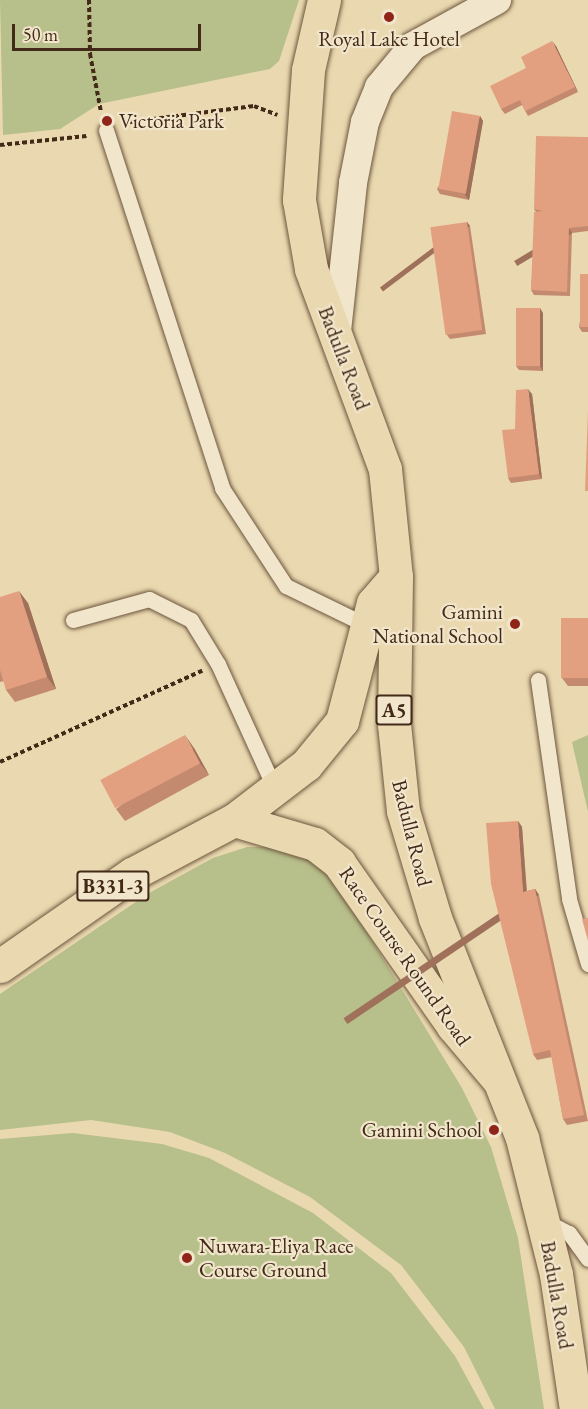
<!DOCTYPE html>
<style>
body{margin:0}
#map{position:relative;width:588px;height:1409px;overflow:hidden;background:#ead9b0;font-family:"EB Garamond",serif}
div>[style]{position:absolute}
[style*='--x']{left:calc(var(--x)*1px);top:calc(var(--y)*1px);width:calc(var(--w)*1px);rotate:calc(var(--a)*1deg)}
.green>*{inset:0;background:#b7bf8b}
.path>*{height:4px;margin-top:-2px;transform-origin:0;background:repeating-linear-gradient(90deg,#432917 0 4.5px,transparent 0 7.5px)}
.roads{filter:drop-shadow(0 0 2px #6d553d) drop-shadow(0 0 2px #6d553d)}
.service>*{height:15px;margin:-7.5px;padding:0 7.5px;transform-origin:7.5px;border-radius:7.5px;background:#f1e6cc}
.minor>*{height:28px;margin:-14px;padding:0 14px;transform-origin:14px;border-radius:14px;background:#f1e6cc}
.primary>*{height:33px;margin:-16.5px;padding:0 16.5px;transform-origin:16.5px;border-radius:16.5px;background:#ead9b0}
.trunk>*{height:33px;margin:-16.5px;padding:0 16.5px;transform-origin:16.5px;border-radius:16.5px;background:#ead9b0}
.wall>*{inset:0;background:#c38a6f}
.shaded-wall>*{inset:0;background:#9f705a;transform-origin:0 0}
.building>*{inset:0;background:#e3a081;transform-origin:0 0}
.dots>*{width:16px;height:16px;translate:-50% -50%;box-sizing:border-box;border:3px solid #f1e6cc;border-radius:50%}
span{translate:-50% -50%;white-space:nowrap;text-align:center;line-height:1.15;-webkit-text-stroke:4.5px #f1e6cc;paint-order:stroke}
.shield-label span{padding:2px 4px;background:#f1e6cc;border:2px solid;border-radius:4px;-webkit-text-stroke-width:0}
.shield-label{font-size:20px;color:#432917;font-weight:700}
.poi-label{font-size:21px;color:#432917}
.left{translate:0 -50%;text-align:left}
.right{translate:-100% -50%;text-align:right}
.street-label{font-size:21px;color:#432917}
.scale{position:absolute;left:12px;top:24px;width:189px;height:27px;box-sizing:border-box;border:3px solid #432917;border-top:0;padding-left:8px;font-size:18px;line-height:21px;white-space:nowrap;color:#432917;-webkit-text-stroke:4px #f1e6cc;paint-order:stroke}
</style>
<div id="map">
<div class="green">
<div style="clip-path:polygon(0 0,299px 0,279px 61px,270px 69px,99px 104px,60px 129px,3px 135px)"></div>
<div style="clip-path:polygon(588px 735px,588px 812px,572px 742px)"></div>
<div style="clip-path:polygon(247px 847px,277px 847px,307px 858px,337px 883px,462px 1088px,491px 1147px,518px 1238px,544px 1409px,495px 1409px,464px 1347px,401px 1265px,310px 1197px,225px 1153px,170px 1132px,91px 1120px,0 1130px,0 994px,149px 893px,213px 858px)"></div>
<div style="clip-path:polygon(73px 1133px,162px 1144px,209px 1158px,313px 1213px,391px 1273px,455px 1356px,484px 1409px,0 1409px,0 1139px)"></div>
</div>
<div class="path">
<div style="--x:89;--y:0;--w:54;--a:88.9"></div>
<div style="--x:90;--y:54;--w:59;--a:79.3"></div>
<div style="--x:122;--y:123;--w:133;--a:-7.3"></div>
<div style="--x:254;--y:106;--w:25;--a:21"></div>
<div style="--x:0;--y:145;--w:87;--a:-5.9"></div>
<div style="--x:0;--y:762;--w:222;--a:-24.3"></div>
</div>
<div class="roads">
<div class="service">
<div style="--x:106;--y:130;--w:376;--a:72"></div>
<div style="--x:222;--y:488;--w:117;--a:56.9"></div>
<div style="--x:286;--y:586;--w:89;--a:26"></div>
<div style="--x:73;--y:620;--w:79;--a:-15.4"></div>
<div style="--x:149;--y:599;--w:47;--a:26.6"></div>
<div style="--x:191;--y:620;--w:52;--a:58.5"></div>
<div style="--x:218;--y:664;--w:140;--a:65.5"></div>
<div style="--x:538;--y:680;--w:221;--a:81.9"></div>
<div style="--x:569;--y:899;--w:68;--a:73.7"></div>
<div style="--x:543;--y:1220;--w:29;--a:27"></div>
<div style="--x:569;--y:1233;--w:32;--a:54"></div>
</div>
<div class="minor">
<div style="--x:336;--y:340;--w:158;--a:-83.8"></div>
<div style="--x:353;--y:183;--w:62;--a:-78.9"></div>
<div style="--x:365;--y:122;--w:38;--a:-68"></div>
<div style="--x:379;--y:87;--w:53;--a:-50.3"></div>
<div style="--x:413;--y:46;--w:96;--a:-28.7"></div>
</div>
<div class="primary">
<div style="--x:234;--y:820;--w:84;--a:16.5"></div>
<div style="--x:315;--y:844;--w:31;--a:38"></div>
<div style="--x:339;--y:863;--w:199;--a:55"></div>
<div style="--x:453;--y:1026;--w:68;--a:49.8"></div>
<div style="--x:0;--y:966;--w:161;--a:-34.9"></div>
<div style="--x:132;--y:874;--w:115;--a:-27.9"></div>
<div style="--x:234;--y:820;--w:91;--a:-37.4"></div>
<div style="--x:306;--y:765;--w:57;--a:-50.7"></div>
<div style="--x:342;--y:721;--w:122;--a:-75.3"></div>
<div style="--x:373;--y:603;--w:35;--a:-49"></div>
</div>
<div class="trunk">
<div style="--x:324;--y:0;--w:72;--a:102.9"></div>
<div style="--x:308;--y:70;--w:130;--a:94"></div>
<div style="--x:299;--y:200;--w:70;--a:80.1"></div>
<div style="--x:311;--y:269;--w:213;--a:69.7"></div>
<div style="--x:385;--y:469;--w:109;--a:84.2"></div>
<div style="--x:396;--y:577;--w:147;--a:90.8"></div>
<div style="--x:394;--y:724;--w:87;--a:84.1"></div>
<div style="--x:403;--y:811;--w:112;--a:73.3"></div>
<div style="--x:435;--y:918;--w:237;--a:68.4"></div>
<div style="--x:522;--y:1138;--w:140;--a:76"></div>
<div style="--x:556;--y:1274;--w:136;--a:81.6"></div>
</div>
</div>
<div class="wall">
<div style="clip-path:polygon(556px 46px,578px 92px,528px 116px,522px 105px,505px 114px,501px 109px,526px 68px)"></div>
<div style="clip-path:polygon(480px 116px,483px 121px,469px 200px,440px 194px,437px 189px)"></div>
<div style="clip-path:polygon(588px 137px,588px 231px,572px 233px,570px 296px,534px 295px,531px 290px,536px 212px,534px 209px)"></div>
<div style="clip-path:polygon(467px 222px,470px 226px,486px 334px,450px 339px,447px 335px)"></div>
<div style="clip-path:polygon(588px 274px,588px 332px,582px 332px,579px 327px)"></div>
<div style="clip-path:polygon(543px 313px,543px 371px,519px 370px,516px 366px)"></div>
<div style="clip-path:polygon(532px 394px,542px 479px,511px 483px,508px 478px,515px 429px)"></div>
<div style="clip-path:polygon(0 597px,28px 603px,56px 689px,15px 702px,6px 690px,4px 681px,0 682px)"></div>
<div style="clip-path:polygon(588px 618px,588px 686px,568px 686px,562px 678px)"></div>
<div style="clip-path:polygon(194px 748px,209px 775px,125px 821px,116px 809px)"></div>
<div style="clip-path:polygon(518px 821px,522px 827px,527px 891px,535px 889px,539px 895px,588px 1121px,567px 1125px,563px 1119px,552px 1057px,537px 1060px,533px 1054px)"></div>
</div>
<div class="shaded-wall">
<div style="clip-path:polygon(552px 41px,556px 46px,578px 92px,575px 87px)"></div>
<div style="clip-path:polygon(480px 116px,483px 121px,469px 200px,465px 195px)"></div>
<div style="left:467px;top:222px;width:5px;height:109px;rotate:53deg"></div>
<div style="left:569px;top:228px;width:6px;height:64px;rotate:59deg"></div>
<div style="clip-path:polygon(540px 308px,543px 313px,543px 371px,540px 366px)"></div>
<div style="clip-path:polygon(528px 389px,532px 394px,542px 479px,539px 474px)"></div>
<div style="clip-path:polygon(19px 591px,28px 603px,56px 689px,47px 677px)"></div>
<div style="clip-path:polygon(185px 735px,194px 748px,209px 775px,200px 763px)"></div>
<div style="clip-path:polygon(518px 821px,522px 827px,527px 898px,523px 892px)"></div>
<div style="left:535px;top:889px;width:7px;height:231px;rotate:56deg"></div>
</div>
<div class="building">
<div style="clip-path:polygon(552px 41px,575px 87px,525px 111px,520px 100px,501px 109px,490px 86px,526px 68px,521px 57px)"></div>
<div style="left:452px;top:111px;width:28px;height:79px;rotate:10deg"></div>
<div style="clip-path:polygon(536px 136px,588px 137px,588px 226px,569px 228px,567px 292px,531px 290px,534px 212px,543px 211px,534px 209px)"></div>
<div style="left:467px;top:222px;width:109px;height:37px;rotate:82deg"></div>
<div style="left:580px;top:274px;width:8px;height:53px"></div>
<div style="left:516px;top:308px;width:24px;height:58px"></div>
<div style="clip-path:polygon(528px 389px,539px 474px,508px 478px,502px 430px,515px 429px,516px 390px)"></div>
<div style="clip-path:polygon(588px 410px,588px 491px,585px 491px)"></div>
<div style="clip-path:polygon(19px 591px,47px 677px,6px 690px,0 670px,0 597px)"></div>
<div style="left:561px;top:618px;width:27px;height:60px"></div>
<div style="left:185px;top:735px;width:32px;height:96px;rotate:62deg"></div>
<div style="clip-path:polygon(518px 821px,523px 892px,535px 889px,584px 1115px,563px 1119px,550px 1050px,533px 1054px,491px 884px,486px 823px)"></div>
<div style="clip-path:polygon(588px 918px,588px 941px,582px 919px)"></div>
</div>
<div class="dots">
<div style="left:389px;top:17px;background:#8f2418"></div>
<div style="left:107px;top:121px;background:#8f2418"></div>
<div style="left:515px;top:624px;background:#8f2418"></div>
<div style="left:494px;top:1130px;background:#8f2418"></div>
<div style="left:187px;top:1258px;background:#8f2418"></div>
</div>
<div class="shield-label">
<span style="left:394px;top:710px">A5</span>
<span style="left:113px;top:886px">B331-3</span>
</div>
<div class="poi-label">
<span style="left:389px;top:39px">Royal Lake Hotel</span>
<span class="left" style="left:119px;top:121px">Victoria Park</span>
<span class="right" style="left:503px;top:624px">Gamini<br>National School</span>
<span class="right" style="left:482px;top:1130px">Gamini School</span>
<span class="left" style="left:199px;top:1258px">Nuwara-Eliya Race<br>Course Ground</span>
</div>
<div class="street-label">
<span style="left:344px;top:358px;rotate:69deg">Badulla Road</span>
<span style="left:412px;top:833px;rotate:76deg">Badulla Road</span>
<span style="left:405px;top:956px;rotate:55deg">Race Course Round Road</span>
<span style="left:557px;top:1295px;rotate:80deg">Badulla Road</span>
</div>
<div class="scale">50 m</div>
</div>
